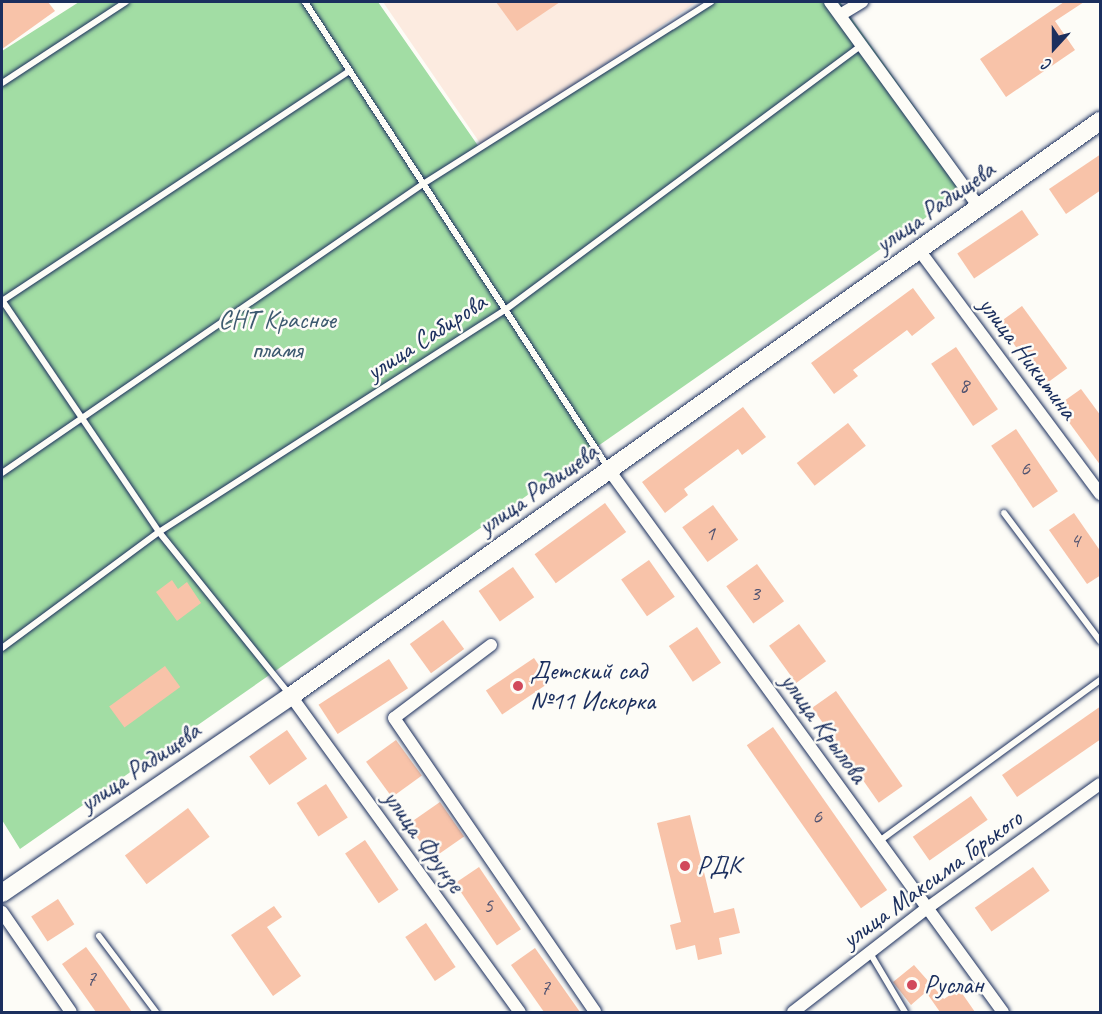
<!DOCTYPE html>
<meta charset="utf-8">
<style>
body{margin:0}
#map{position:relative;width:1102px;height:1014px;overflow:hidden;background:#fdfcf7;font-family:Caveat,sans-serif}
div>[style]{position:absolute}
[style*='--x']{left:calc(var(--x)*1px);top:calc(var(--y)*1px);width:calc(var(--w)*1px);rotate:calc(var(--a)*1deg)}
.built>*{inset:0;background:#fcebe0}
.green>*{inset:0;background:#a2dda4}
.building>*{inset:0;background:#f8c3a9;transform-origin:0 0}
.roads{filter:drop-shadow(0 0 2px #1b2f5e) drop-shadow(0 0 2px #1b2f5e)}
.lane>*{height:6px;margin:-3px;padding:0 3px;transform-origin:3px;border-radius:3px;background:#fdfcf7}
.street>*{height:12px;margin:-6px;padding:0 6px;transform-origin:6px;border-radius:6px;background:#fdfcf7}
.secondary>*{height:18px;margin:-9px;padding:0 9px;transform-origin:9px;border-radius:9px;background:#fdfcf7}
.dots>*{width:16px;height:16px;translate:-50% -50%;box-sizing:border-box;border:3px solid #fdfcf7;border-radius:50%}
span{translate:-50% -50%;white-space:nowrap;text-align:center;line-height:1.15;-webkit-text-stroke:5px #fdfcf7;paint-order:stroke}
.number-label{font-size:22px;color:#525471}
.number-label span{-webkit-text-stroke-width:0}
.street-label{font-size:26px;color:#1b2f5e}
.park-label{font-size:26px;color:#3d5a70}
.poi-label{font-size:26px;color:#1b2f5e}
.left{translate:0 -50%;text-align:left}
.frame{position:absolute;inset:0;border:3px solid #1b2f5e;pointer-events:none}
.north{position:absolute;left:1024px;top:18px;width:60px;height:60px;-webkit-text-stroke:4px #fdfcf7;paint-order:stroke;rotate:201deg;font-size:16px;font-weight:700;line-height:24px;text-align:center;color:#1b2f5e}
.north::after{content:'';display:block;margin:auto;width:21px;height:27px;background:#1b2f5e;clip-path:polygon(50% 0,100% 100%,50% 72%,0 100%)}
</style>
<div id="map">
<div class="built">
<div style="clip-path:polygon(383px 2px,697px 2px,482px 146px)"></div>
</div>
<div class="green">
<div style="clip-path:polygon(79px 2px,378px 2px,481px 150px,705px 2px,840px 2px,971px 186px,20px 849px,2px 820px,2px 51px)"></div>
</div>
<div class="building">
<div style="clip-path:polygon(2px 2px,48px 2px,55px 11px,2px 49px)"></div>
<div style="clip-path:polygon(496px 2px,560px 2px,517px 31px)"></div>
<div style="clip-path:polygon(1064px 2px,1084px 2px,1055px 21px,1075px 50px,1006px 97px,980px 59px)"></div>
<div style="clip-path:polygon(1101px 154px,1101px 190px,1066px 214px,1049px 189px)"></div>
<div style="left:1022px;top:210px;width:30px;height:78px;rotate:56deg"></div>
<div style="clip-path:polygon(913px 288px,935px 318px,912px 336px,907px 330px,853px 370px,858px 376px,834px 394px,811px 363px)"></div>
<div style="left:1022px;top:306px;width:77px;height:29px;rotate:54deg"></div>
<div style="left:956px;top:347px;width:75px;height:30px;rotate:56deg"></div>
<div style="clip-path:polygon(1081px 389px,1101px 416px,1101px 466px,1057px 406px)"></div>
<div style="clip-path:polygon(743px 407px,766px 437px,742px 455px,738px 449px,684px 489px,688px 495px,665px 513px,642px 482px)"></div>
<div style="left:848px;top:423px;width:29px;height:65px;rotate:52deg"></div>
<div style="left:1016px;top:429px;width:75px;height:30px;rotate:56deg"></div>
<div style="left:605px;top:503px;width:36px;height:87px;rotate:54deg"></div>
<div style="left:713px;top:505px;width:43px;height:38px;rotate:54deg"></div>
<div style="clip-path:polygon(1074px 513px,1101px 552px,1101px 575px,1087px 584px,1049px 530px)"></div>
<div style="left:649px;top:560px;width:45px;height:34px;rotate:55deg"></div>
<div style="left:757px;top:564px;width:46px;height:38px;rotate:54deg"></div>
<div style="left:513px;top:567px;width:37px;height:42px;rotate:55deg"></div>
<div style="clip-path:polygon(172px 580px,178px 589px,187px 582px,201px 603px,177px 621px,156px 592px)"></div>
<div style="left:443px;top:620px;width:36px;height:41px;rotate:54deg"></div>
<div style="left:799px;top:624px;width:46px;height:37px;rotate:54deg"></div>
<div style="left:697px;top:627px;width:43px;height:34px;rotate:56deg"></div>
<div style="left:534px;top:658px;width:29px;height:58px;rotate:56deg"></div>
<div style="left:389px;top:659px;width:35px;height:84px;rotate:57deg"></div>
<div style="left:165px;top:666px;width:26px;height:69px;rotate:54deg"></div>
<div style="left:836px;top:691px;width:116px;height:29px;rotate:55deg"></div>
<div style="clip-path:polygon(1101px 706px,1101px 739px,1017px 797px,1002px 775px)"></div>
<div style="left:773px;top:727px;width:199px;height:32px;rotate:55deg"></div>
<div style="left:287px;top:730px;width:35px;height:46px;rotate:55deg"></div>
<div style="left:396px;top:740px;width:44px;height:37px;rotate:54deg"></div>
<div style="left:326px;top:784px;width:40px;height:35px;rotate:57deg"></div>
<div style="left:971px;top:796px;width:29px;height:71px;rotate:55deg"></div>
<div style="left:440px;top:802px;width:42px;height:39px;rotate:55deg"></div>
<div style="left:188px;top:808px;width:36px;height:79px;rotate:53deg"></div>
<div style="clip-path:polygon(690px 815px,714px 913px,734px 908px,740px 933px,719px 938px,722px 954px,698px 960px,695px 945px,676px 950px,670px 925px,681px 922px,657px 823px)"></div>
<div style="left:365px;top:840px;width:60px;height:24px;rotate:56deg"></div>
<div style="left:479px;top:867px;width:75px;height:29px;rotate:56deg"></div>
<div style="left:1033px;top:867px;width:29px;height:71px;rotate:55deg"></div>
<div style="left:58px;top:899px;width:30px;height:32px;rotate:57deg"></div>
<div style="clip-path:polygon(274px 906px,282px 917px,267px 927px,301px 976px,273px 996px,231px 935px)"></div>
<div style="left:426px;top:923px;width:53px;height:25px;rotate:56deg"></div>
<div style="clip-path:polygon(86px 947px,100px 966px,132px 1012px,96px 1012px,62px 964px)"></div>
<div style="clip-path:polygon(535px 948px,580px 1012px,544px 1012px,511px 965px)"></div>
<div style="clip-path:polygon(914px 965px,944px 999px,959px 989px,975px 1012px,940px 1012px,926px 992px,911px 1005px,893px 982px)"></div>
</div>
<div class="roads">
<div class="lane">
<div style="--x:305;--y:2;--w:557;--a:56.94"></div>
<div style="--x:2;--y:83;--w:148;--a:-33.2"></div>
<div style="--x:2;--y:300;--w:280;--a:55.9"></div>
<div style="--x:159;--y:532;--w:209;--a:51.2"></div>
<div style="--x:2;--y:301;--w:417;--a:-33.5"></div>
<div style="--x:2;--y:473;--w:511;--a:-34.47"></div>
<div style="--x:423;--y:184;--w:341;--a:-32.3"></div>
<div style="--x:1004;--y:513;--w:160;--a:53.1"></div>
<div style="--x:2;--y:648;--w:195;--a:-36.5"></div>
<div style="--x:159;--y:532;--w:411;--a:-32.7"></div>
<div style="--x:505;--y:310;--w:443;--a:-36.6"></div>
<div style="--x:878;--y:842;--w:275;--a:-36.1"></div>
<div style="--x:99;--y:936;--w:95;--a:53.1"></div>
<div style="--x:870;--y:953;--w:69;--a:59.3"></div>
</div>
<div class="street">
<div style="--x:830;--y:2;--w:253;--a:54"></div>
<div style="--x:840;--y:15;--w:26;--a:-31"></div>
<div style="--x:919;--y:250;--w:304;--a:53.4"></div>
<div style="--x:609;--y:470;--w:670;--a:53.99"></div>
<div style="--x:491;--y:645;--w:121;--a:143"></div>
<div style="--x:394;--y:718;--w:356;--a:55.6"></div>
<div style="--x:291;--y:696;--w:390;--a:54.1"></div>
<div style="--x:2;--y:912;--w:121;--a:55.4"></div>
<div style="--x:793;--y:1012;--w:168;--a:-37.8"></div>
<div style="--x:926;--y:909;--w:214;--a:-35.7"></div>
</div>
<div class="secondary">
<div style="--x:2;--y:893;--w:350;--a:-34.3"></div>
<div style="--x:291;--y:696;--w:993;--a:-35.4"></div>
</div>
</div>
<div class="dots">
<div style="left:518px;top:686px;background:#d1495b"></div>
<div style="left:685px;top:866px;background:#d1495b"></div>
<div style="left:912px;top:985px;background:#d1495b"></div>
</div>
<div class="number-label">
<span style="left:964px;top:386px">8</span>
<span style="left:1025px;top:469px">6</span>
<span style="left:710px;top:534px">1</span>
<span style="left:1075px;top:541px">4</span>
<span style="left:755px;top:594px">3</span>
<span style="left:817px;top:817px">6</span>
<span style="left:488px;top:906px">5</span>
<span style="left:91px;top:979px">7</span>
<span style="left:545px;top:988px">7</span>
</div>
<div class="street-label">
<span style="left:935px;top:207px;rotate:-35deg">улица Радищева</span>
<span style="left:426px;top:337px;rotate:-33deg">улица Сабирова</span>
<span style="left:1028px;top:358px;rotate:53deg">улица Никитина</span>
<span style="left:538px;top:489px;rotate:-35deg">улица Радищева</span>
<span style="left:824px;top:728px;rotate:54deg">улица Крылова</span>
<span style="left:140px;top:767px;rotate:-34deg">улица Радищева</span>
<span style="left:424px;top:841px;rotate:54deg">улица Фрунзе</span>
<span style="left:932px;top:879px;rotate:-36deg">улица Максима Горького</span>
</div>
<div class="park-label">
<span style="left:277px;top:335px">СНТ Красное<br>пламя</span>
</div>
<div class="poi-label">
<span class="left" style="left:530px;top:686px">Детский сад<br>№11 Искорка</span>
<span class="left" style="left:697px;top:866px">РДК</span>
<span class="left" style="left:924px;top:985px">Руслан</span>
</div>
<div class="frame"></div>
<div class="north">С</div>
</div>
